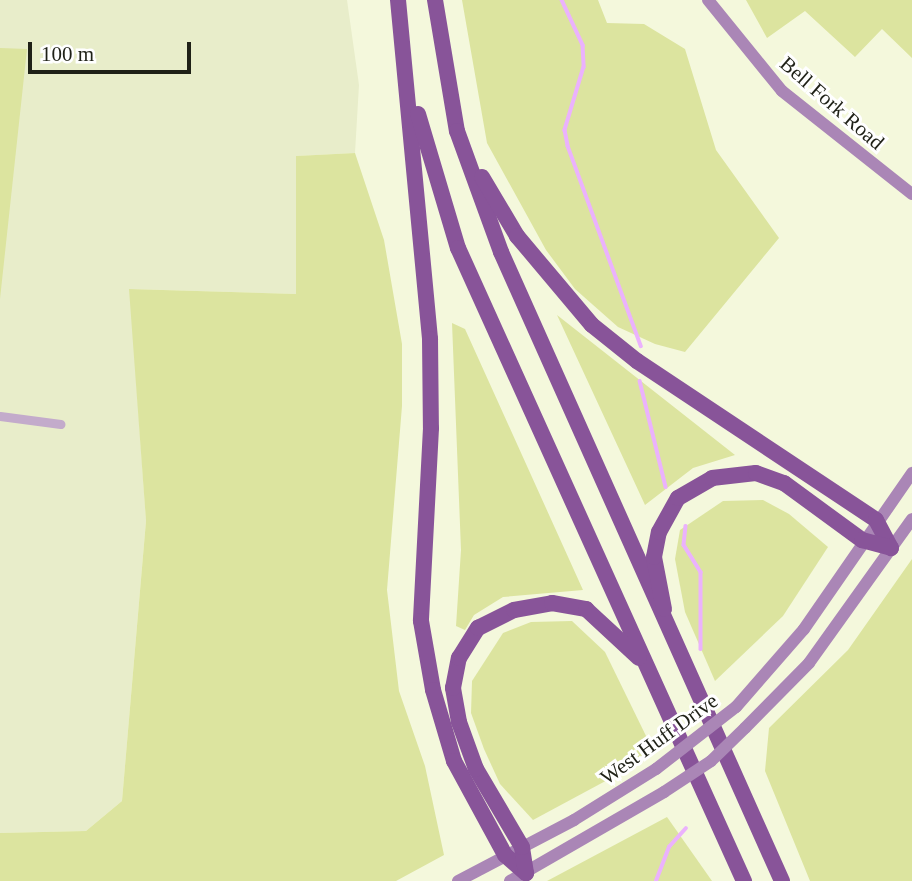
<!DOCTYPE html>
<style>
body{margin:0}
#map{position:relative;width:912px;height:881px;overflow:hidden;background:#f4f8dc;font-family:Georgia,serif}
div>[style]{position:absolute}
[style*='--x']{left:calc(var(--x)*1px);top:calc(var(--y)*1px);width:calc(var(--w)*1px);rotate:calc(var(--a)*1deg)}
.built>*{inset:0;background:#e8edca}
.green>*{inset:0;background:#dce49f}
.stream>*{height:3.5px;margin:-1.75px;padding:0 1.75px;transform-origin:1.75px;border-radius:1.75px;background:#ebb2fd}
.street>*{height:9px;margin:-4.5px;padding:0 4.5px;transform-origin:4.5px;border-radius:4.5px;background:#c3abcb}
.secondary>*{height:12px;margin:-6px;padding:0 6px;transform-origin:6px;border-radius:6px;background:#aa86b6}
.highway>*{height:16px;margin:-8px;padding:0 8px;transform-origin:8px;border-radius:8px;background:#885499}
.secondary-bridge>*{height:12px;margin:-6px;padding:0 6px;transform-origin:6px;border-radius:6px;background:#aa86b6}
span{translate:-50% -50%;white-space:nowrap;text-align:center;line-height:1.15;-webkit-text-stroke:6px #fff;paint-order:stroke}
.street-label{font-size:21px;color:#1f2117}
.scale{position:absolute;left:28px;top:42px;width:163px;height:32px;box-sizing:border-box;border:4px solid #1f2117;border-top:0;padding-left:9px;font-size:21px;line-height:24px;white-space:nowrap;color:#1f2117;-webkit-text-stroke:5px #fff;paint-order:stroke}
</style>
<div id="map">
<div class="built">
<div style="clip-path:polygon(0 0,347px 0,359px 85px,355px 153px,296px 156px,296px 294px,130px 289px,146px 521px,122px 801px,86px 831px,0 833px)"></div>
</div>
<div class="green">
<div style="clip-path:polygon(462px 0,598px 0,607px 23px,644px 24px,685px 49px,716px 150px,779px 238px,685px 352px,655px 344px,618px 327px,575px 289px,546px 250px,487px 143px)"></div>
<div style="clip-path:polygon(746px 0,912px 0,912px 58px,882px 29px,855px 57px,805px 11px,767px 38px)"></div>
<div style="clip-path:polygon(0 48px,27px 49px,0 299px)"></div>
<div style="clip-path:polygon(355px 153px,384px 240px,402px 344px,402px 406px,387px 590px,399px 691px,425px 766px,444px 855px,396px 881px,0 881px,0 833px,86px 831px,122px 801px,146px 521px,129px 289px,296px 294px,296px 156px)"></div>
<div style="clip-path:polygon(557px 315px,735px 455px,693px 468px,645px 505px)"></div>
<div style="clip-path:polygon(452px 323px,465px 329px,583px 590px,503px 597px,474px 615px,465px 630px,456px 626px,461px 550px)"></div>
<div style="clip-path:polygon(763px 500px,789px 514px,828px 547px,783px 616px,715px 681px,685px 612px,675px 559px,680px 530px,723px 501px)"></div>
<div style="clip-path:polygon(912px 559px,912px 881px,810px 881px,765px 771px,769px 728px,848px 650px)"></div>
<div style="clip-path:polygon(572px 621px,605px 652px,648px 740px,639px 763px,533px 820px,500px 784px,484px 749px,471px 713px,472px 681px,503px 633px,531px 622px)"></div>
<div style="clip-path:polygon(667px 817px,712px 881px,547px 881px)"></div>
</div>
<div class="stream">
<div style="--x:562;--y:0;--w:50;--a:65"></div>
<div style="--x:583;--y:45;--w:22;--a:87"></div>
<div style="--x:584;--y:67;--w:66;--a:106.8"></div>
<div style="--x:565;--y:130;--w:16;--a:79"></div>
<div style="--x:568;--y:146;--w:213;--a:69.9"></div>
<div style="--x:640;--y:381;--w:109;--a:76.2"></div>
<div style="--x:686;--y:526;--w:19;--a:96"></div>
<div style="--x:684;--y:545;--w:32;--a:58"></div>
<div style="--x:701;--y:572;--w:77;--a:90"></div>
<div style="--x:656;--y:881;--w:36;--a:-69"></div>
<div style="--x:669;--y:847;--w:25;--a:-48"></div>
</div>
<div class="street">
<div style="--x:0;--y:416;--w:61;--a:7.6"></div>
</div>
<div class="secondary">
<div style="--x:708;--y:0;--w:117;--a:50.9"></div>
<div style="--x:782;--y:91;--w:166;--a:38.4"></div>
<div style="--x:736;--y:707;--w:103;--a:-48.9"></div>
<div style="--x:804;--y:629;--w:190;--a:-55.3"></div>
<div style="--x:745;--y:728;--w:91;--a:-45.4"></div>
<div style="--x:809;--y:663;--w:177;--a:-54.4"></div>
<div style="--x:458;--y:881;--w:131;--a:-27.7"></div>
<div style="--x:574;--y:820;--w:97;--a:-31.9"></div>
<div style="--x:510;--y:881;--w:178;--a:-30"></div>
</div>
<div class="highway">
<div style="--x:398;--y:0;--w:341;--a:84.6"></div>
<div style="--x:430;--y:339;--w:89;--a:89.4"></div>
<div style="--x:431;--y:428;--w:193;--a:93"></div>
<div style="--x:421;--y:621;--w:70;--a:80.1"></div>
<div style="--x:433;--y:690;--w:74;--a:73.5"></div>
<div style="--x:454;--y:761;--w:107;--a:61.5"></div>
<div style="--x:505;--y:855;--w:28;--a:41"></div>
<div style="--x:435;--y:0;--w:133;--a:80.5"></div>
<div style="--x:457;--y:131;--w:129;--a:70"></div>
<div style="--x:501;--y:252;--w:689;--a:65.93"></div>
<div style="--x:418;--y:114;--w:140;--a:73.4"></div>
<div style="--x:458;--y:248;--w:695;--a:65.69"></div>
<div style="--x:482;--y:177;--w:69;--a:59.3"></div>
<div style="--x:517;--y:236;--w:116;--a:49.9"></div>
<div style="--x:592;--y:325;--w:58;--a:38.7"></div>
<div style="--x:637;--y:361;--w:287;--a:33.6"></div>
<div style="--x:876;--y:520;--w:32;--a:62"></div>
<div style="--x:664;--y:609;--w:53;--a:-100.9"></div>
<div style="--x:654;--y:557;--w:25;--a:-79"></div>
<div style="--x:659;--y:532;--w:39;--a:-61"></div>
<div style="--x:678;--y:498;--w:39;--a:-30"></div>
<div style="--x:712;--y:478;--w:44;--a:-6.5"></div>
<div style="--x:756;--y:473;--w:30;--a:20"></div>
<div style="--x:784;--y:483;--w:97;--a:36.2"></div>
<div style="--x:862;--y:540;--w:30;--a:15"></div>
<div style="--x:526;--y:873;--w:26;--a:-99"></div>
<div style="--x:522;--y:847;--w:91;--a:-120.5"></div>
<div style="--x:476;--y:769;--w:50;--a:-109.9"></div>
<div style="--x:459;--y:722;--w:35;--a:-100"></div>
<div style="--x:453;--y:688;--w:31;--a:-79"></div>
<div style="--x:459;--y:658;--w:36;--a:-58"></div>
<div style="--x:478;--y:628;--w:40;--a:-26.6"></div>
<div style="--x:514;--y:610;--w:39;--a:-10"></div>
<div style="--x:552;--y:603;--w:35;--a:10"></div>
<div style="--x:586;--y:609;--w:72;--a:42.8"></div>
</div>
<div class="secondary-bridge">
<div style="--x:656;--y:769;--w:101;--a:-37.8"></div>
<div style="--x:664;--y:792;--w:56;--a:-33.4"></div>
<div style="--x:711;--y:761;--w:47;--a:-44.1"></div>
</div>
<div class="street-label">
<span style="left:832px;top:103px;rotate:41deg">Bell Fork Road</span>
<span style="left:659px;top:739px;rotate:-36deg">West Huff Drive</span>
</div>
<div class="scale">100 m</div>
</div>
